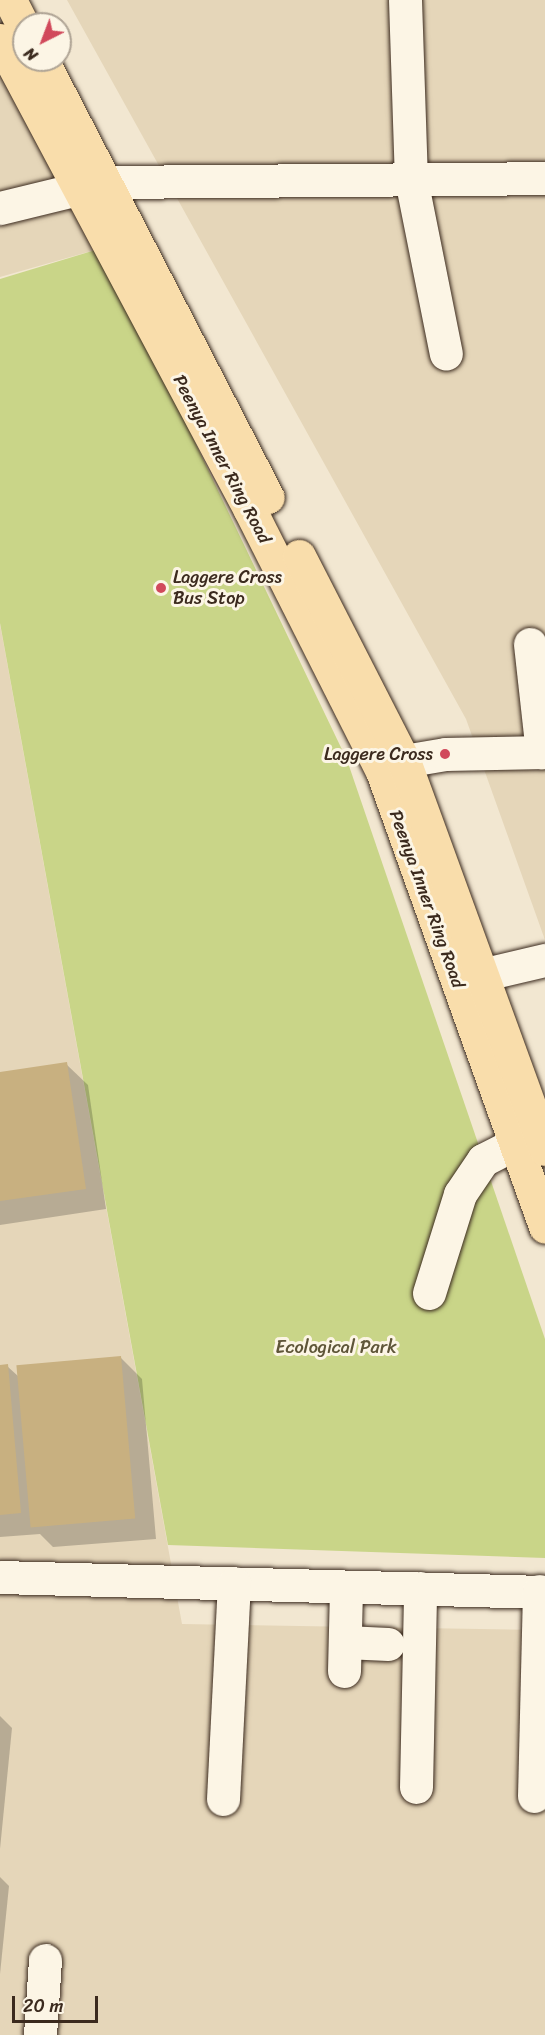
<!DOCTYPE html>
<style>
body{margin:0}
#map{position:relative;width:545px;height:2035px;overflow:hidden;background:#f2e7d1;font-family:Sriracha,sans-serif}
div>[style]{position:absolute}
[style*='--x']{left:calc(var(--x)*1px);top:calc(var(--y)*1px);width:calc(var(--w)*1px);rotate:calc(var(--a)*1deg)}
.built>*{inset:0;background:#e5d6b9}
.green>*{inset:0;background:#c9d588}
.shadow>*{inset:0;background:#0003}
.building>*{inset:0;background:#c8b080;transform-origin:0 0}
.roads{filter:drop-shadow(0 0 2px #3b2a1e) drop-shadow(0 0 2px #3b2a1e)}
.minor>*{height:33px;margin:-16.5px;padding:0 16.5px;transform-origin:16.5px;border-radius:16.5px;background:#fcf5e5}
.major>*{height:33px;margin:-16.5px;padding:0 16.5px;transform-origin:16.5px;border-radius:16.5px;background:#f9ddab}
.dots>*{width:16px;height:16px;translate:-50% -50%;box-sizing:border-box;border:3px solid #fcf5e5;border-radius:50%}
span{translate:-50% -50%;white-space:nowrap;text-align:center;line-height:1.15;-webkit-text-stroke:6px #fcf5e5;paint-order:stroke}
.street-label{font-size:18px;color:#3b2a1e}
.poi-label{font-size:18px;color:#3b2a1e}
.left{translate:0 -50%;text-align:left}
.right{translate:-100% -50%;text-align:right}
.park-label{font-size:18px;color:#5e5538}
.north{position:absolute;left:12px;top:12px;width:60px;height:60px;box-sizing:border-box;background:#fcf5e5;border:2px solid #afa495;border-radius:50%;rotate:222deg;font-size:16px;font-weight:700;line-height:24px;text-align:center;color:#3b2a1e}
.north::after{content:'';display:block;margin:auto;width:21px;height:27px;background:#d1495b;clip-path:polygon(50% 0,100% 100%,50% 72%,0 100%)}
.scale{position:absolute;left:12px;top:1996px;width:86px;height:27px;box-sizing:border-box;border:3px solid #3b2a1e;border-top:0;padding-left:8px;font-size:18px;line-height:21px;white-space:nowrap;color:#3b2a1e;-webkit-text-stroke:4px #fcf5e5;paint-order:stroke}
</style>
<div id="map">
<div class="built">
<div style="clip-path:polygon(67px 0,545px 0,545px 940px,466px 719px)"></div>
<div style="clip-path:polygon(0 64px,102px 248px,0 277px)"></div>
<div style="clip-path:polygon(0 624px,182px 1624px,545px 1630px,545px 2035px,0 2035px)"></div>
</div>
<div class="green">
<div style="clip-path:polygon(102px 248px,347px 760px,545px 1339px,545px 1558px,168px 1545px,0 623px,0 279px)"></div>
</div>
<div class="shadow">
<div style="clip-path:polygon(66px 1064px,88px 1085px,106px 1209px,0 1225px,0 1073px)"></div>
<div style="clip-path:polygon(121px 1358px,142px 1379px,156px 1539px,53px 1547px,40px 1534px,0 1537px,0 1366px,7px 1366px,19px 1377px)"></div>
<div style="clip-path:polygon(0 1716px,12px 1728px,0 1849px)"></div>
<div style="clip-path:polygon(0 1877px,9px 1886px,0 1974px)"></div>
</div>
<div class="building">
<div style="clip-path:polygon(67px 1062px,86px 1189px,0 1201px,0 1072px)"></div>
<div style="left:121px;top:1356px;width:163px;height:105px;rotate:85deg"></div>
<div style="clip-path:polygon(8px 1364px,21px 1513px,0 1515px,0 1365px)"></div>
</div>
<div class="roads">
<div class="minor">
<div style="--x:405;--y:0;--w:179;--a:88.1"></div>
<div style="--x:411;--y:179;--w:178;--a:78.7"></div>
<div style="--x:0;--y:208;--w:110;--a:-13.7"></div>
<div style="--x:107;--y:182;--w:438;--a:-0.5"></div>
<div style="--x:530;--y:644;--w:109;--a:83.7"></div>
<div style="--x:382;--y:771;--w:24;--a:-24"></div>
<div style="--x:404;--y:761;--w:42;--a:-9.7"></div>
<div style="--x:445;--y:754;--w:100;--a:-1.1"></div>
<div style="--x:481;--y:975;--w:66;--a:-13.2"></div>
<div style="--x:429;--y:1293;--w:104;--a:-72.6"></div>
<div style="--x:460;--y:1194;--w:41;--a:-55.9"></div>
<div style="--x:483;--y:1160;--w:36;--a:-27"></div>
<div style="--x:0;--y:1577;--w:545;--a:1.58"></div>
<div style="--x:345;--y:1642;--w:43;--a:2.7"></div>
<div style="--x:344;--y:1671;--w:84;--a:-88.6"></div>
<div style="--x:416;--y:1787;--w:199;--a:-88.8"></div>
<div style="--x:534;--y:1796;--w:205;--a:-88.6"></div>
<div style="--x:223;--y:1799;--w:216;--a:-87.1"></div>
<div style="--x:40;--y:2035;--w:75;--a:-86.2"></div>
</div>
<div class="major">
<div style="--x:10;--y:0;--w:30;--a:63"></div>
<div style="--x:0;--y:40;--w:532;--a:61.99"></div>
<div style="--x:250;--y:510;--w:292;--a:63.2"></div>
<div style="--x:382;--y:771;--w:484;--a:70.3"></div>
<div style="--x:42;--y:60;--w:492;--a:62.7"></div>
<div style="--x:299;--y:556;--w:230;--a:62.9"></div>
<div style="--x:404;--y:761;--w:413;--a:70"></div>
</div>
</div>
<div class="dots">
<div style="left:161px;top:588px;background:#d1495b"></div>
<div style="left:445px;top:754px;background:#d1495b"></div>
</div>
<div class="street-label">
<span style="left:222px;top:459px;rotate:62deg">Peenya Inner Ring Road</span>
<span style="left:427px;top:899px;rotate:70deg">Peenya Inner Ring Road</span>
</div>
<div class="poi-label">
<span class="left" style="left:173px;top:588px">Laggere Cross<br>Bus Stop</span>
<span class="right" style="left:433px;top:754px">Laggere Cross</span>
</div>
<div class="park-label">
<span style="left:336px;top:1347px">Ecological Park</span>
</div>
<div class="north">N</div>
<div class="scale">20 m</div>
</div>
